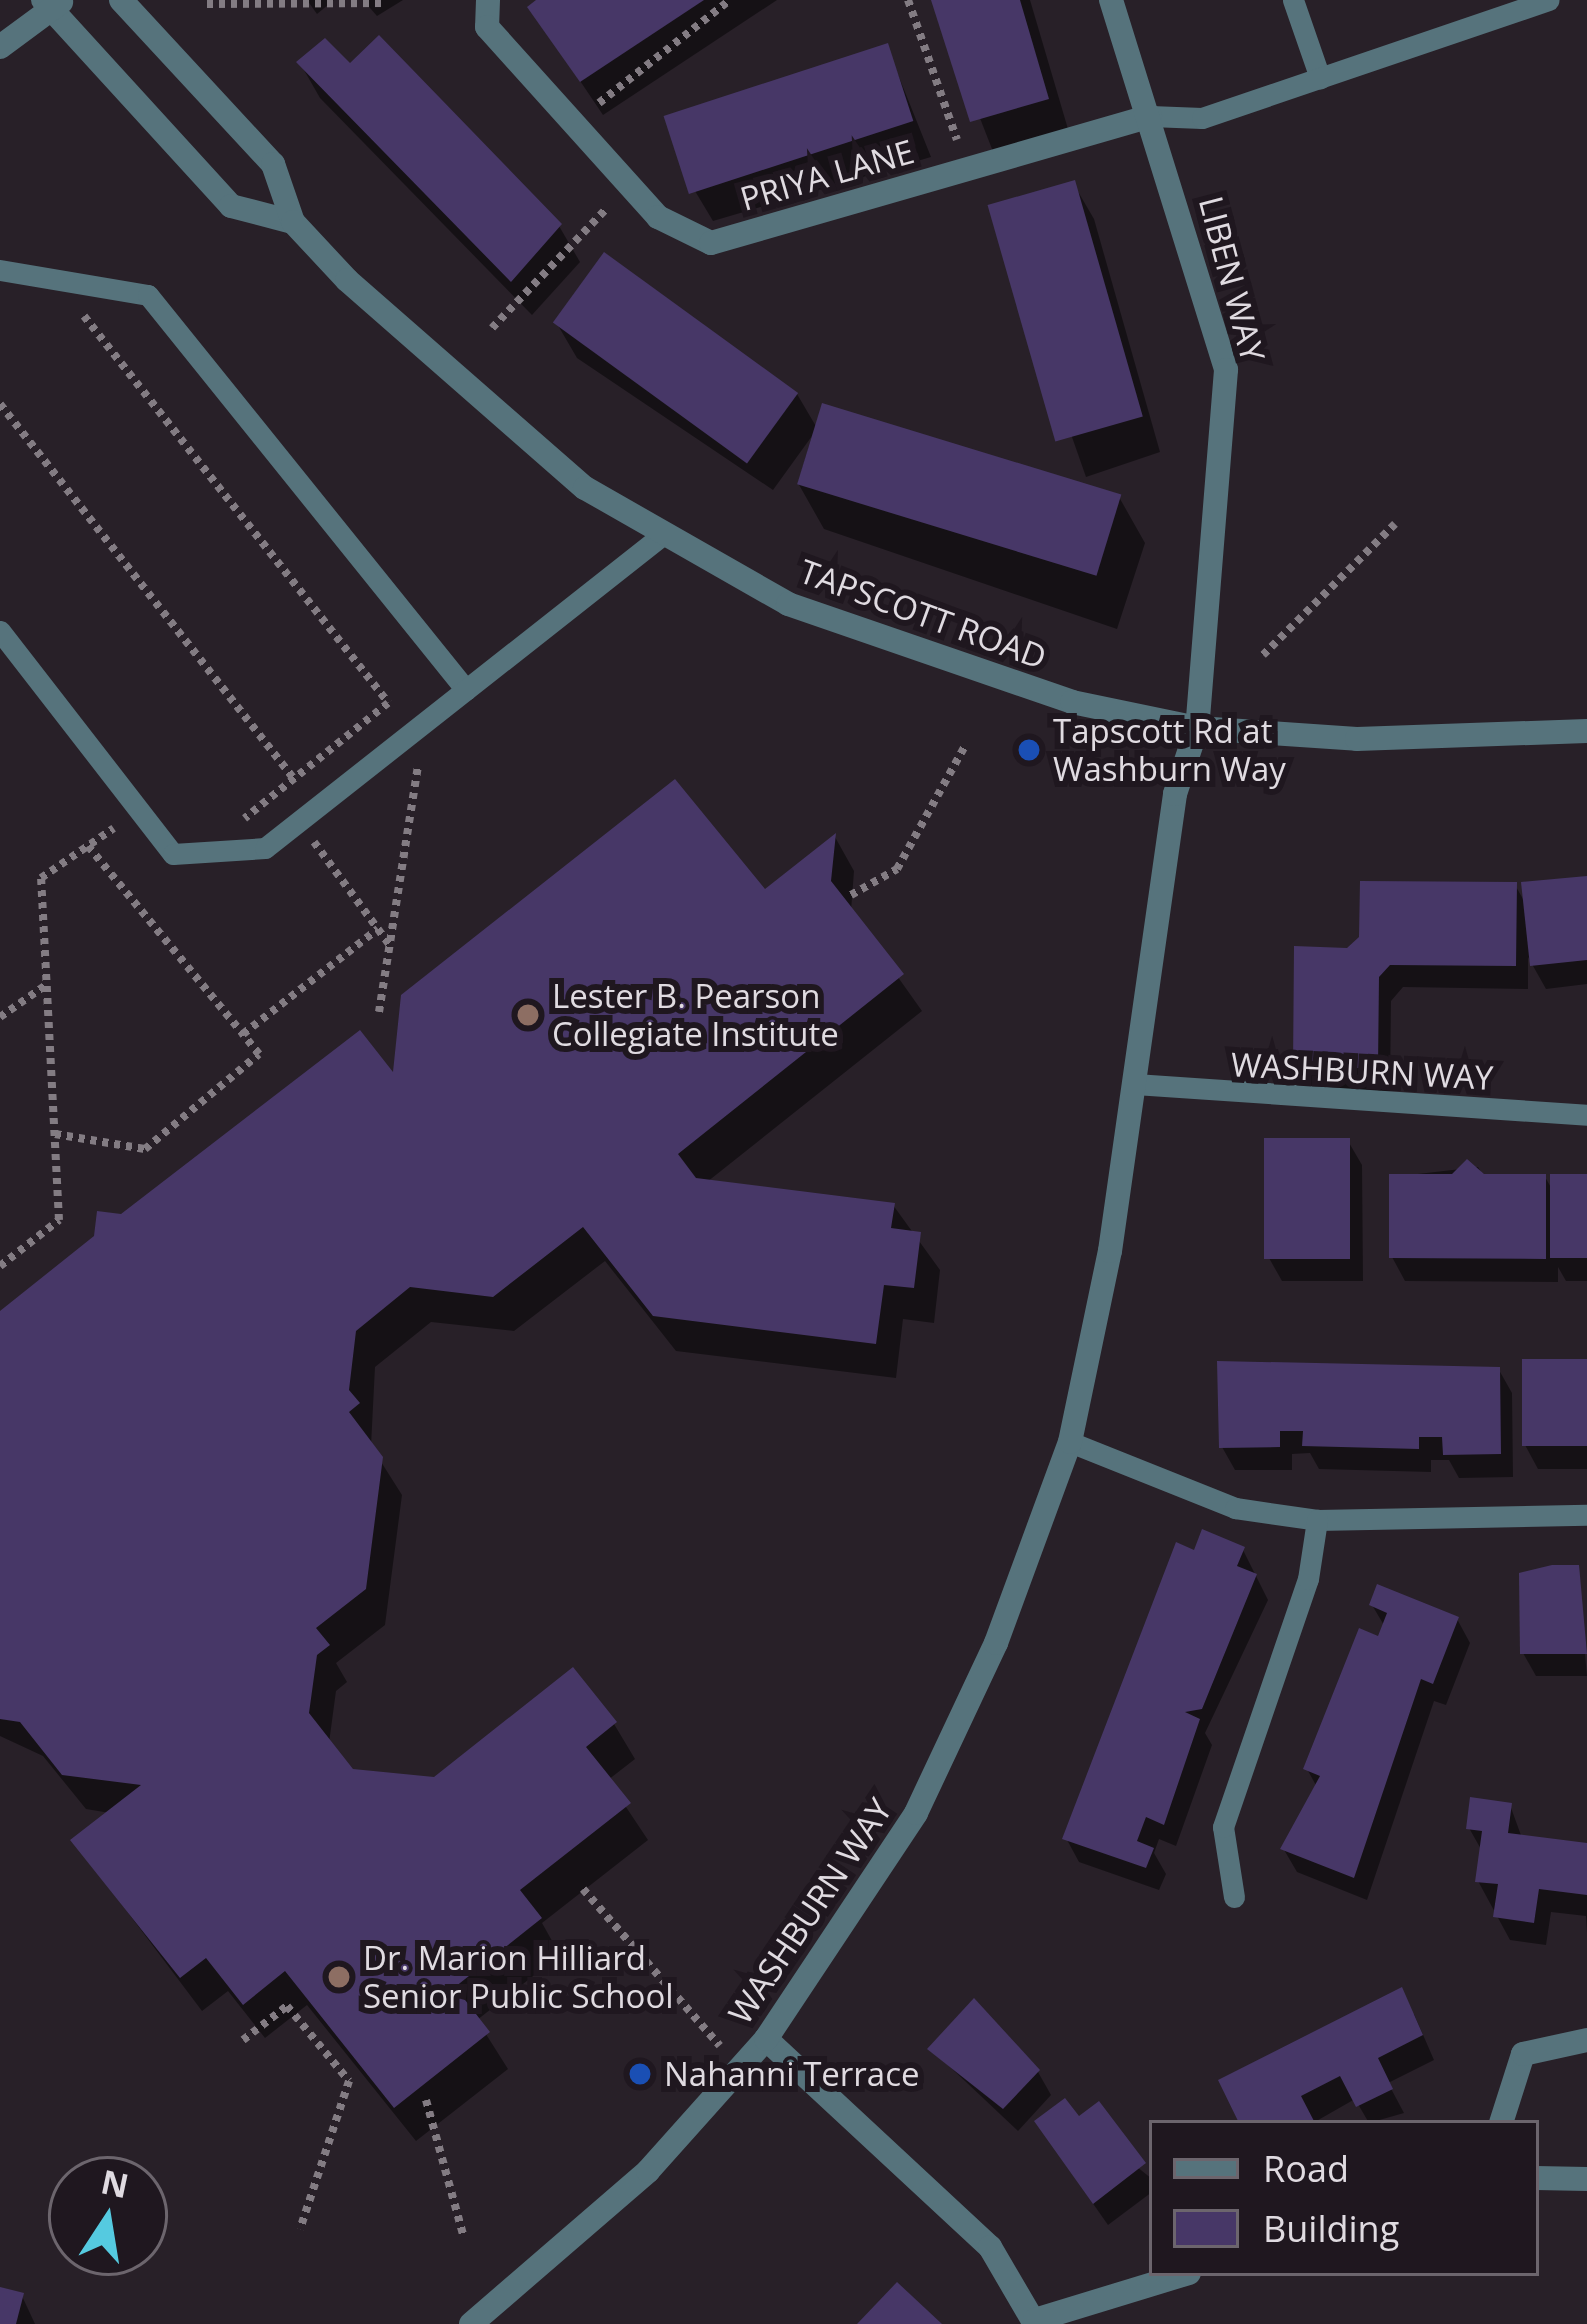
<!DOCTYPE html>
<style>
body{margin:0}
#map{position:relative;width:1587px;height:2324px;overflow:hidden;background:#282028;font-family:"Open Sans",sans-serif}
div>[style]{position:absolute}
[style*='--x']{left:calc(var(--x)*1px);top:calc(var(--y)*1px);width:calc(var(--w)*1px);rotate:calc(var(--a)*1deg)}
.shadow>*{inset:0;background:#0007}
.building>*{inset:0;background:#473767;transform-origin:0 0}
.path>*{height:8px;margin-top:-4px;transform-origin:0;background:repeating-linear-gradient(90deg,#837c83 0 6px,transparent 0 12px)}
.service>*{height:21px;margin:-10.5px;padding:0 10.5px;transform-origin:10.5px;border-radius:10.5px;background:#56737c}
.minor>*{height:24px;margin:-12px;padding:0 12px;transform-origin:12px;border-radius:12px;background:#56737c}
.tertiary>*{height:24px;margin:-12px;padding:0 12px;transform-origin:12px;border-radius:12px;background:#56737c}
.dots>*{width:33px;height:33px;translate:-50% -50%;box-sizing:border-box;border:6px solid #1f171f;border-radius:50%}
span{translate:-50% -50%;white-space:nowrap;text-align:center;line-height:1.15;-webkit-text-stroke:12px #1f171f;paint-order:stroke}
.street-label{font-size:33px;color:#e0dbe1}
.poi-label{font-size:33px;color:#e0dbe1}
.left{translate:0 -50%;text-align:left}
.legend{position:absolute;left:1149px;top:2120px;width:390px;height:156px;box-sizing:border-box;background:#1f171f;border:3px solid #6c656d;margin:0;padding:15px 21px;list-style:none;font-size:36px;color:#e0dbe1}
.legend li{display:flex;align-items:center;gap:24px;height:60px}
.legend b{width:60px;border:3px solid #6c656d}
.north{position:absolute;left:48px;top:2156px;width:120px;height:120px;box-sizing:border-box;background:#1f171f;border:3px solid #6c656d;border-radius:50%;rotate:12deg;font-size:33px;font-weight:700;line-height:48px;text-align:center;color:#e0dbe1}
.north::after{content:'';display:block;margin:auto;width:42px;height:54px;background:#55cae0;clip-path:polygon(50% 0,100% 100%,50% 72%,0 100%)}
</style>
<div id="map">
<div class="shadow">
<div style="clip-path:polygon(307px 0,334px 0,317px 14px)"></div>
<div style="clip-path:polygon(363px 0,403px 0,377px 16px)"></div>
<div style="clip-path:polygon(542px 0,777px 0,603px 115px,531px 8px)"></div>
<div style="clip-path:polygon(934px 0,1030px 0,1073px 146px,999px 167px)"></div>
<div style="clip-path:polygon(887px 47px,931px 157px,713px 221px,692px 186px)"></div>
<div style="clip-path:polygon(300px 63px,559px 226px,580px 262px,532px 315px,320px 98px)"></div>
<div style="clip-path:polygon(1073px 183px,1094px 219px,1160px 452px,1086px 477px,991px 206px)"></div>
<div style="clip-path:polygon(556px 322px,797px 394px,817px 428px,1119px 497px,1145px 543px,1117px 629px,824px 529px,798px 483px,812px 436px,773px 490px,577px 358px)"></div>
<div style="clip-path:polygon(835px 837px,854px 871px,851px 911px,922px 1011px,707px 1182px,893px 1205px,940px 1270px,934px 1323px,903px 1319px,896px 1378px,676px 1351px,605px 1261px,514px 1331px,431px 1322px,375px 1367px,371px 1446px,402px 1495px,385px 1625px,336px 1663px,347px 1682px,336px 1691px,329px 1743px,352px 1772px,435px 1780px,614px 1724px,635px 1759px,608px 1780px,648px 1840px,542px 1923px,560px 1955px,477px 2020px,508px 2069px,416px 2141px,307px 2005px,265px 2038px,228px 1991px,202px 2011px,74px 1841px,110px 1813px,86px 1809px,43px 1756px,0 1736px,0 1314px,122px 1217px,765px 893px)"></div>
<div style="clip-path:polygon(1587px 879px,1587px 984px,1546px 989px,1528px 957px,1528px 989px,1403px 987px,1391px 1001px,1390px 1091px,1310px 1090px,1296px 1067px,1348px 951px,1515px 885px,1527px 906px)"></div>
<div style="clip-path:polygon(1348px 1141px,1362px 1165px,1363px 1281px,1282px 1281px,1269px 1258px)"></div>
<div style="clip-path:polygon(1478px 1167px,1484px 1177px,1545px 1177px,1553px 1191px,1587px 1177px,1587px 1281px,1566px 1281px,1558px 1267px,1558px 1282px,1405px 1281px,1392px 1257px,1392px 1177px)"></div>
<div style="clip-path:polygon(1525px 1362px,1587px 1362px,1587px 1469px,1538px 1469px,1525px 1445px)"></div>
<div style="clip-path:polygon(1499px 1370px,1512px 1393px,1513px 1477px,1459px 1478px,1449px 1460px,1431px 1460px,1431px 1472px,1319px 1469px,1310px 1453px,1292px 1454px,1292px 1470px,1235px 1470px,1222px 1447px)"></div>
<div style="clip-path:polygon(1243px 1550px,1268px 1600px,1205px 1733px,1212px 1745px,1176px 1846px,1159px 1839px,1154px 1853px,1166px 1874px,1159px 1890px,1079px 1862px,1066px 1838px,1196px 1554px)"></div>
<div style="clip-path:polygon(1577px 1569px,1587px 1676px,1536px 1676px,1523px 1653px)"></div>
<div style="clip-path:polygon(1372px 1605px,1457px 1619px,1470px 1643px,1446px 1705px,1434px 1701px,1367px 1900px,1297px 1872px,1283px 1848px,1318px 1789px,1307px 1769px,1385px 1627px)"></div>
<div style="clip-path:polygon(1510px 1805px,1522px 1838px,1587px 1846px,1587px 1933px,1586px 1916px,1551px 1912px,1546px 1945px,1510px 1940px,1478px 1881px,1482px 1851px,1469px 1828px)"></div>
<div style="clip-path:polygon(1414px 2014px,1434px 2060px,1388px 2083px,1404px 2113px,1369px 2123px,1355px 2099px,1313px 2123px,1243px 2123px)"></div>
<div style="clip-path:polygon(931px 2049px,1038px 2072px,1051px 2095px,1018px 2131px)"></div>
<div style="clip-path:polygon(1079px 2120px,1152px 2179px,1152px 2192px,1108px 2225px,1052px 2145px)"></div>
<div style="clip-path:polygon(0 2290px,22px 2296px,35px 2324px,0 2324px)"></div>
</div>
<div class="building">
<div style="clip-path:polygon(536px 0,704px 0,580px 82px,527px 7px)"></div>
<div style="clip-path:polygon(931px 0,1020px 0,1049px 99px,970px 122px)"></div>
<div style="clip-path:polygon(379px 35px,562px 224px,511px 282px,296px 62px,325px 38px,350px 63px)"></div>
<div style="left:888px;top:43px;width:82px;height:236px;rotate:72deg"></div>
<div style="left:1075px;top:180px;width:246px;height:91px;rotate:74deg"></div>
<div style="left:604px;top:252px;width:240px;height:87px;rotate:36deg"></div>
<div style="left:822px;top:403px;width:313px;height:85px;rotate:17deg"></div>
<div style="clip-path:polygon(675px 779px,765px 889px,836px 833px,831px 881px,904px 974px,678px 1154px,696px 1178px,895px 1203px,891px 1228px,921px 1232px,914px 1288px,884px 1285px,876px 1344px,653px 1316px,583px 1227px,493px 1297px,410px 1287px,356px 1331px,349px 1390px,360px 1403px,349px 1412px,383px 1457px,366px 1589px,316px 1628px,330px 1645px,317px 1655px,309px 1713px,353px 1769px,434px 1777px,573px 1667px,617px 1722px,586px 1747px,631px 1803px,520px 1890px,542px 1918px,455px 1987px,490px 2032px,394px 2108px,285px 1971px,243px 2005px,206px 1958px,180px 1978px,70px 1840px,141px 1785px,62px 1775px,20px 1722px,0 1719px,0 1311px,94px 1236px,97px 1211px,121px 1214px,360px 1030px,393px 1072px,401px 995px)"></div>
<div style="clip-path:polygon(1587px 876px,1587px 960px,1530px 966px,1521px 882px)"></div>
<div style="clip-path:polygon(1360px 881px,1517px 882px,1516px 966px,1390px 965px,1379px 977px,1378px 1068px,1293px 1068px,1294px 946px,1347px 948px,1359px 937px)"></div>
<div style="left:1264px;top:1138px;width:86px;height:121px"></div>
<div style="clip-path:polygon(1467px 1159px,1484px 1174px,1546px 1174px,1546px 1259px,1389px 1258px,1389px 1174px,1452px 1174px)"></div>
<div style="left:1587px;top:1174px;width:84px;height:37px;rotate:90deg"></div>
<div style="left:1522px;top:1359px;width:65px;height:87px"></div>
<div style="clip-path:polygon(1217px 1361px,1500px 1367px,1501px 1454px,1443px 1455px,1442px 1437px,1419px 1437px,1419px 1449px,1302px 1446px,1303px 1431px,1280px 1431px,1280px 1447px,1219px 1448px)"></div>
<div style="clip-path:polygon(1202px 1529px,1245px 1547px,1237px 1566px,1257px 1574px,1202px 1709px,1185px 1712px,1200px 1719px,1164px 1825px,1146px 1817px,1137px 1841px,1154px 1848px,1146px 1868px,1062px 1839px,1176px 1542px,1194px 1550px)"></div>
<div style="clip-path:polygon(1552px 1565px,1579px 1565px,1587px 1654px,1520px 1654px,1519px 1573px)"></div>
<div style="clip-path:polygon(1377px 1584px,1459px 1617px,1433px 1684px,1421px 1679px,1354px 1878px,1280px 1849px,1320px 1776px,1303px 1769px,1359px 1628px,1378px 1636px,1387px 1613px,1369px 1605px)"></div>
<div style="clip-path:polygon(1470px 1797px,1512px 1803px,1508px 1833px,1587px 1843px,1587px 1895px,1539px 1889px,1534px 1923px,1493px 1917px,1498px 1884px,1475px 1882px,1482px 1831px,1466px 1829px)"></div>
<div style="clip-path:polygon(1402px 1987px,1423px 2035px,1378px 2058px,1393px 2089px,1356px 2107px,1340px 2076px,1301px 2096px,1315px 2123px,1239px 2123px,1218px 2080px)"></div>
<div style="clip-path:polygon(974px 1998px,1040px 2070px,1003px 2109px,927px 2049px)"></div>
<div style="clip-path:polygon(1065px 2098px,1079px 2116px,1099px 2101px,1146px 2163px,1093px 2204px,1034px 2121px)"></div>
<div style="clip-path:polygon(897px 2282px,942px 2324px,857px 2324px)"></div>
<div style="clip-path:polygon(0 2287px,24px 2293px,16px 2324px,0 2324px)"></div>
</div>
<div class="path">
<div style="--x:908;--y:0;--w:148;--a:70.7"></div>
<div style="--x:207;--y:4;--w:180;--a:-0.3"></div>
<div style="--x:599;--y:103;--w:167;--a:-38.2"></div>
<div style="--x:84;--y:316;--w:492;--a:51.8"></div>
<div style="--x:388;--y:703;--w:184;--a:141.2"></div>
<div style="--x:492;--y:328;--w:163;--a:-46.2"></div>
<div style="--x:0;--y:404;--w:474;--a:51.9"></div>
<div style="--x:1263;--y:655;--w:186;--a:-44.8"></div>
<div style="--x:314;--y:842;--w:127;--a:53.7"></div>
<div style="--x:88;--y:846;--w:244;--a:50.5"></div>
<div style="--x:243;--y:1034;--w:171;--a:-37.9"></div>
<div style="--x:851;--y:895;--w:53;--a:-29.5"></div>
<div style="--x:897;--y:869;--w:143;--a:-61.1"></div>
<div style="--x:379;--y:1012;--w:250;--a:-81"></div>
<div style="--x:0;--y:1017;--w:56;--a:-34.8"></div>
<div style="--x:55;--y:1134;--w:91;--a:9.5"></div>
<div style="--x:145;--y:1149;--w:148;--a:-39.8"></div>
<div style="--x:259;--y:1054;--w:26;--a:-129"></div>
<div style="--x:0;--y:1266;--w:75;--a:-37.9"></div>
<div style="--x:59;--y:1220;--w:342;--a:-93"></div>
<div style="--x:41;--y:878;--w:88;--a:-34.4"></div>
<div style="--x:583;--y:1889;--w:208;--a:48.9"></div>
<div style="--x:243;--y:2040;--w:56;--a:-37.7"></div>
<div style="--x:287;--y:2006;--w:97;--a:50.4"></div>
<div style="--x:349;--y:2081;--w:156;--a:108.3"></div>
<div style="--x:426;--y:2100;--w:143;--a:74.6"></div>
</div>
<div class="service">
<div style="--x:1293;--y:0;--w:83;--a:70.9"></div>
<div style="--x:1150;--y:116;--w:52;--a:2.2"></div>
<div style="--x:1202;--y:118;--w:366;--a:-18.8"></div>
<div style="--x:0;--y:270;--w:150;--a:9.6"></div>
<div style="--x:148;--y:295;--w:507;--a:51.16"></div>
<div style="--x:0;--y:631;--w:282;--a:52.2"></div>
<div style="--x:173;--y:854;--w:92;--a:-3.7"></div>
<div style="--x:265;--y:848;--w:509;--a:-38.22"></div>
<div style="--x:1135;--y:1084;--w:453;--a:3.9"></div>
<div style="--x:1070;--y:1442;--w:178;--a:21.8"></div>
<div style="--x:1235;--y:1508;--w:83;--a:8.3"></div>
<div style="--x:1317;--y:1520;--w:270;--a:-1.1"></div>
<div style="--x:1234;--y:1897;--w:71;--a:-98.9"></div>
<div style="--x:1223;--y:1827;--w:262;--a:-71.1"></div>
<div style="--x:1308;--y:1579;--w:60;--a:-81.3"></div>
</div>
<div class="minor">
<div style="--x:488;--y:0;--w:27;--a:92"></div>
<div style="--x:487;--y:27;--w:256;--a:48"></div>
<div style="--x:658;--y:217;--w:59;--a:26.1"></div>
<div style="--x:711;--y:243;--w:457;--a:-16.1"></div>
<div style="--x:1111;--y:0;--w:387;--a:72.7"></div>
<div style="--x:1226;--y:370;--w:359;--a:94.6"></div>
<div style="--x:766;--y:2039;--w:306;--a:42.9"></div>
<div style="--x:990;--y:2247;--w:89;--a:59.7"></div>
<div style="--x:1501;--y:2123;--w:72;--a:-72.3"></div>
<div style="--x:1523;--y:2054;--w:66;--a:-12.3"></div>
<div style="--x:1536;--y:2178;--w:51;--a:1.1"></div>
<div style="--x:1035;--y:2320;--w:161;--a:-17"></div>
</div>
<div class="tertiary">
<div style="--x:43;--y:0;--w:279;--a:47.6"></div>
<div style="--x:231;--y:206;--w:64;--a:14.5"></div>
<div style="--x:121;--y:0;--w:224;--a:47.2"></div>
<div style="--x:273;--y:164;--w:61;--a:71"></div>
<div style="--x:293;--y:222;--w:79;--a:47"></div>
<div style="--x:347;--y:280;--w:316;--a:41.2"></div>
<div style="--x:585;--y:488;--w:234;--a:29.7"></div>
<div style="--x:788;--y:604;--w:300;--a:19"></div>
<div style="--x:1072;--y:702;--w:128;--a:11.7"></div>
<div style="--x:1197;--y:728;--w:160;--a:3.9"></div>
<div style="--x:1357;--y:739;--w:230;--a:-2"></div>
<div style="--x:0;--y:47;--w:76;--a:-36.4"></div>
<div style="--x:471;--y:2324;--w:234;--a:-40.8"></div>
<div style="--x:648;--y:2171;--w:177;--a:-48.2"></div>
<div style="--x:766;--y:2039;--w:271;--a:-56.4"></div>
<div style="--x:916;--y:1813;--w:188;--a:-64.8"></div>
<div style="--x:996;--y:1643;--w:214;--a:-69.8"></div>
<div style="--x:1070;--y:1442;--w:195;--a:-78.2"></div>
<div style="--x:1110;--y:1251;--w:462;--a:-81.9"></div>
<div style="--x:1175;--y:794;--w:70;--a:-71.6"></div>
</div>
<div class="dots">
<div style="left:1029px;top:750px;background:#1a4fb4"></div>
<div style="left:528px;top:1015px;background:#8d6e63"></div>
<div style="left:339px;top:1977px;background:#8d6e63"></div>
<div style="left:640px;top:2074px;background:#1a4fb4"></div>
</div>
<div class="street-label">
<span style="left:827px;top:175px;rotate:-16deg">PRIYA LANE</span>
<span style="left:1232px;top:279px;rotate:75deg">LIBEN WAY</span>
<span style="left:923px;top:614px;rotate:20deg">TAPSCOTT ROAD</span>
<span style="left:1362px;top:1071px;rotate:3deg">WASHBURN WAY</span>
<span style="left:810px;top:1911px;rotate:-56deg">WASHBURN WAY</span>
</div>
<div class="poi-label">
<span class="left" style="left:1053px;top:750px">Tapscott Rd at<br>Washburn Way</span>
<span class="left" style="left:552px;top:1015px">Lester B. Pearson<br>Collegiate Institute</span>
<span class="left" style="left:363px;top:1977px">Dr. Marion Hilliard<br>Senior Public School</span>
<span class="left" style="left:664px;top:2074px">Nahanni Terrace</span>
</div>
<ul class="legend">
<li><b style="height:15px;background:#56737c"></b>Road</li>
<li><b style="height:33px;background:#473767"></b>Building</li>
</ul>
<div class="north">N</div>
</div>
